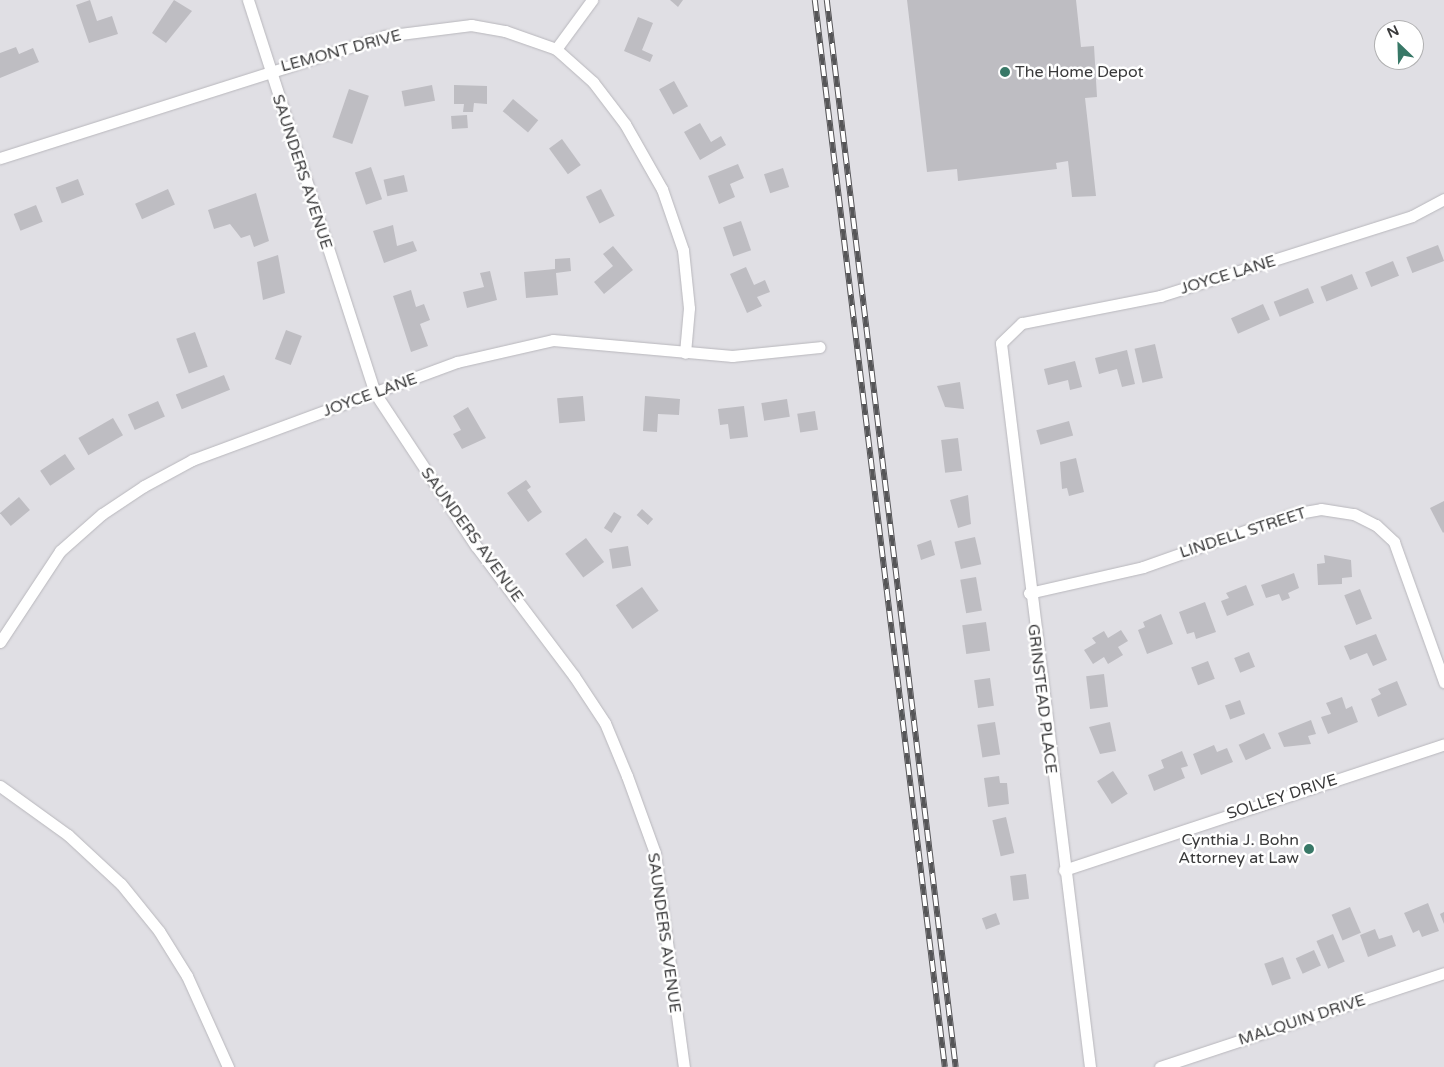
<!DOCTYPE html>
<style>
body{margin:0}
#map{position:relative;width:1444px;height:1067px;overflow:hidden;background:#e0dfe4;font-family:"Varela Round",sans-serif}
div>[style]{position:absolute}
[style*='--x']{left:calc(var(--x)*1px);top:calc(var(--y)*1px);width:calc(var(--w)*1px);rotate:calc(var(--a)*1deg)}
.building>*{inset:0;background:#bebdc2;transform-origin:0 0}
.roads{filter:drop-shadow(0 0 1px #b8b7bc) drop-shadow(0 0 1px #b8b7bc)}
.street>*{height:11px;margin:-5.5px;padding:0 5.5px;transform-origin:5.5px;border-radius:5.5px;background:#fff}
.rail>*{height:5.5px;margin-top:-2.75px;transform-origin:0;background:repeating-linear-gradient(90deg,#fff 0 11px,#565658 0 22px);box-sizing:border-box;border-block:1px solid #565658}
.dots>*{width:14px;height:14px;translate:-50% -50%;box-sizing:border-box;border:2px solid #fff;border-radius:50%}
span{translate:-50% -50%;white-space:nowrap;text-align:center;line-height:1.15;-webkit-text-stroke:5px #fff;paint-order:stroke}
.street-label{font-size:16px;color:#3a3a3b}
.poi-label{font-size:16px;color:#3a3a3b}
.left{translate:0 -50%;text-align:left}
.right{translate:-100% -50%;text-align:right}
.north{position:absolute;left:1374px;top:20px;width:50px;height:50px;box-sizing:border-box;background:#fff;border:1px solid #b0b0b1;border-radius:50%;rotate:336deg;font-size:14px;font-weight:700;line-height:20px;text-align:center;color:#3a3a3b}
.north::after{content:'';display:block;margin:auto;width:18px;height:22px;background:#387867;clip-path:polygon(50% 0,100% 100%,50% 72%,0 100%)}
</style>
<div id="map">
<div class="building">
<div style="clip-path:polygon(90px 0,97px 21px,112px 16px,118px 34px,89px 43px,76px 5px)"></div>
<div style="clip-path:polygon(174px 0,192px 11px,166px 43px,152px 33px)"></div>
<div style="clip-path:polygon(670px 0,683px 0,678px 7px)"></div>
<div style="clip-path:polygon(907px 0,1076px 0,1081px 47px,1094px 46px,1097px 97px,1085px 98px,1096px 196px,1072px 197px,1068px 161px,1056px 163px,1057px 169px,958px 181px,957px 169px,927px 172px)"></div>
<div style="clip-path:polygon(638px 17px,653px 23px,642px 50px,653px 55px,650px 62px,624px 51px)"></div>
<div style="clip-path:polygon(16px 47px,19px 54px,33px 48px,39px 62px,0 78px,0 53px)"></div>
<div style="left:674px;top:81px;width:29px;height:17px;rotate:61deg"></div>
<div style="left:432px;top:85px;width:16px;height:31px;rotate:79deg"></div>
<div style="clip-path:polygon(454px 85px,487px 86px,487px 104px,474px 103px,473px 112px,463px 112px,464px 104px,454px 104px)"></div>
<div style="left:349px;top:89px;width:21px;height:51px;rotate:19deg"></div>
<div style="left:513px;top:99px;width:33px;height:16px;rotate:40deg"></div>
<div style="left:467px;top:115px;width:13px;height:16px;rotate:86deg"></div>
<div style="clip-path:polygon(700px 123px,711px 142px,721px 136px,726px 145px,700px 160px,684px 132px)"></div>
<div style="left:562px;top:139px;width:32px;height:16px;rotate:54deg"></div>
<div style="clip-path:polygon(738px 164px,744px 178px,730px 184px,735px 197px,719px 204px,708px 176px)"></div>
<div style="left:371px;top:167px;width:34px;height:17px;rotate:71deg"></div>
<div style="left:783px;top:168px;width:20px;height:20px;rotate:72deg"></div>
<div style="left:404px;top:175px;width:17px;height:21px;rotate:77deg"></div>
<div style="left:78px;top:179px;width:17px;height:24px;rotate:69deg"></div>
<div style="left:168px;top:189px;width:17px;height:36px;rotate:66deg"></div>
<div style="left:601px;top:189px;width:30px;height:17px;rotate:63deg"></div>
<div style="clip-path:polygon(256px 193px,269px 241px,254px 247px,250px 235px,241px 238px,230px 224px,214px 229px,208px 210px)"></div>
<div style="left:36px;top:205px;width:18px;height:24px;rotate:68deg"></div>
<div style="left:741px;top:221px;width:31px;height:19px;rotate:71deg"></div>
<div style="clip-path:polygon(393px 225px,397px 246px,413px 241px,417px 251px,384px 263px,373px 231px)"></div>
<div style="left:1438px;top:245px;width:17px;height:34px;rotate:69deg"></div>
<div style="clip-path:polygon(613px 246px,633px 270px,604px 294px,594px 282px,613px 266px,603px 254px)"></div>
<div style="clip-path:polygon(278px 255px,285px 293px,263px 300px,257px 262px)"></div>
<div style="clip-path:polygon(570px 258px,571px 271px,556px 273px,558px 295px,526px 298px,524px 272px,555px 269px,555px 259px)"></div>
<div style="left:1393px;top:261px;width:16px;height:30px;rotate:68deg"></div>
<div style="clip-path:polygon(746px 267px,754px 285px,765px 280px,770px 292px,757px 297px,762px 306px,747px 313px,730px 274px)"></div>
<div style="clip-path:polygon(490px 271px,497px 300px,467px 308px,463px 292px,484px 287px,480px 273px)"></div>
<div style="left:1352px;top:274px;width:16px;height:34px;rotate:68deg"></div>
<div style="left:1308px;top:288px;width:16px;height:37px;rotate:68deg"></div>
<div style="clip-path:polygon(411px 290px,416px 307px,424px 304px,430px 320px,420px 324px,428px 346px,411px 352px,393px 296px)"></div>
<div style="left:1263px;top:304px;width:17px;height:35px;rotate:66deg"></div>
<div style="left:286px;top:330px;width:17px;height:31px;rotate:21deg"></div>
<div style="left:195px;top:332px;width:37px;height:20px;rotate:70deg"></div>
<div style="left:1155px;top:344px;width:35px;height:21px;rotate:77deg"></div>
<div style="clip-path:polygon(1127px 350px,1135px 384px,1122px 387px,1117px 369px,1099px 374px,1095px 358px)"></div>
<div style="clip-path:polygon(1075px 361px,1082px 387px,1070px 390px,1068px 380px,1048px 385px,1044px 369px)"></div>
<div style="left:224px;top:375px;width:16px;height:52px;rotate:68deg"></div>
<div style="clip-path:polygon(960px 382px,964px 409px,945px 407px,937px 386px)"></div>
<div style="left:583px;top:396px;width:25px;height:26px;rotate:85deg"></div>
<div style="clip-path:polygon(645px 396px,680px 399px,679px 415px,658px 414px,657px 432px,643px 431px)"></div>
<div style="left:787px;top:399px;width:18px;height:26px;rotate:81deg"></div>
<div style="left:158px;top:401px;width:17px;height:33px;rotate:66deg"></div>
<div style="clip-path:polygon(744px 406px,748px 437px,730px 439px,728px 424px,720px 425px,718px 409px)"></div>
<div style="clip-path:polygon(468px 407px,486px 438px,462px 449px,453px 434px,461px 430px,453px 416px)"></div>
<div style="left:815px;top:411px;width:19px;height:18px;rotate:81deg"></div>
<div style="left:113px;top:418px;width:20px;height:40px;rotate:60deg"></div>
<div style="left:1069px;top:421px;width:15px;height:34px;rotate:74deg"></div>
<div style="left:958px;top:438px;width:33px;height:17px;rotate:83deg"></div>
<div style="left:65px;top:454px;width:18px;height:30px;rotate:56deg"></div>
<div style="clip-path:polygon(1076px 458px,1084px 492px,1069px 496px,1067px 488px,1062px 489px,1060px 462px)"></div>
<div style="clip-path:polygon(526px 480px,531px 487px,527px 490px,542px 512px,528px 522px,507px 493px)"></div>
<div style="clip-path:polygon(968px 495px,971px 524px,958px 528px,950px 500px)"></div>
<div style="left:19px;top:497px;width:17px;height:25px;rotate:50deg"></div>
<div style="clip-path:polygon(1444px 501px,1444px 532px,1443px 533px,1430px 508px)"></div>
<div style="left:642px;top:509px;width:15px;height:8px;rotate:42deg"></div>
<div style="left:614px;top:512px;width:9px;height:19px;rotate:32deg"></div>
<div style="left:975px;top:537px;width:28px;height:21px;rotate:77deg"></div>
<div style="left:586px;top:538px;width:30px;height:26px;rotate:53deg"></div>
<div style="clip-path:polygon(931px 540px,935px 555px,921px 560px,917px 545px)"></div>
<div style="left:628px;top:546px;width:20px;height:19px;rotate:81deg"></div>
<div style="clip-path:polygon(1324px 555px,1351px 560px,1352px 577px,1342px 578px,1342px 584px,1318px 585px,1317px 564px,1325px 563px)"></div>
<div style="clip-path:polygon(1294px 573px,1299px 588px,1288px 593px,1290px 598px,1282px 601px,1279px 594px,1266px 598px,1261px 585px)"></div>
<div style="left:976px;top:577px;width:34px;height:16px;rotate:80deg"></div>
<div style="clip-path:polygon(1246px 585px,1254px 605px,1227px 616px,1221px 601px,1229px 598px,1226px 593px)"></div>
<div style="left:642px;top:587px;width:29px;height:32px;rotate:55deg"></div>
<div style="left:1360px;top:589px;width:32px;height:17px;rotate:68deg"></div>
<div style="clip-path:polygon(1205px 602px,1216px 632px,1196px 639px,1194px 632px,1187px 634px,1179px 612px)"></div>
<div style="clip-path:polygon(1161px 614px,1173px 644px,1147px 654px,1138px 630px,1145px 627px,1143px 622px)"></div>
<div style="left:986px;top:622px;width:29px;height:24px;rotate:82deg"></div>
<div style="clip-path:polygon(1121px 630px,1128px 641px,1118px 647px,1123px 655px,1108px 664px,1104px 657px,1093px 664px,1084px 650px,1096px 643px,1092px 638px,1104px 631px,1108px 638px)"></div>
<div style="clip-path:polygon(1376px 634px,1387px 660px,1373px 666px,1367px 653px,1350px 660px,1344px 646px)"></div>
<div style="left:1249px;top:652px;width:16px;height:16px;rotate:68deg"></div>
<div style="left:1208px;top:661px;width:19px;height:18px;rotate:69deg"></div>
<div style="left:1104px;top:674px;width:33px;height:18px;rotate:83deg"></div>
<div style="left:990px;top:678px;width:28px;height:16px;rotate:82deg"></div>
<div style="clip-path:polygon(1397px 681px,1407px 705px,1378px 717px,1371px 699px,1381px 694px,1378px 689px)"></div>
<div style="clip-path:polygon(1342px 697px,1346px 709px,1352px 706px,1358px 722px,1328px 734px,1321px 717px,1331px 714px,1326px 703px)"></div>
<div style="left:1240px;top:700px;width:15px;height:16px;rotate:70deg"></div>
<div style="clip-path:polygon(1311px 720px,1316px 734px,1308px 736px,1311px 744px,1284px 747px,1278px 733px)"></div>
<div style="left:995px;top:722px;width:33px;height:18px;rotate:81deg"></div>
<div style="clip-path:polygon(1110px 722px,1116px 751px,1100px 754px,1089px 727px)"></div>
<div style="left:1264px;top:733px;width:17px;height:28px;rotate:65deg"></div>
<div style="clip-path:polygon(1214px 745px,1217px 752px,1227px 748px,1233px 762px,1201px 775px,1193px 754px)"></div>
<div style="clip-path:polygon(1182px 751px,1188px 766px,1181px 768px,1185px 778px,1154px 791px,1148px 775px,1164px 768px,1161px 760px)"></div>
<div style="left:1113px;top:771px;width:27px;height:19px;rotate:57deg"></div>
<div style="clip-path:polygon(999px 776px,1000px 783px,1007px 783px,1009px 804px,988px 807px,984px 778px)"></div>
<div style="left:1006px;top:817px;width:37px;height:14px;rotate:77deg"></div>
<div style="left:1026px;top:874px;width:25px;height:16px;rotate:83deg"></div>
<div style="clip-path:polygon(1428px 903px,1439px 931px,1422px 937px,1419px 930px,1413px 933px,1404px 913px)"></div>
<div style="left:1350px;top:907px;width:28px;height:20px;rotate:67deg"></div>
<div style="clip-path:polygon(1444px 912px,1444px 924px,1440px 914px)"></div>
<div style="left:996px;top:913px;width:12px;height:15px;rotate:70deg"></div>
<div style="clip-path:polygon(1375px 929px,1379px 939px,1392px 935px,1396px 946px,1368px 957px,1360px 935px)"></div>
<div style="left:1333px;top:934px;width:30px;height:18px;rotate:67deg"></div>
<div style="left:1314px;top:950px;width:17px;height:20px;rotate:66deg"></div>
<div style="left:1283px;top:957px;width:23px;height:20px;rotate:70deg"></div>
</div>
<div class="roads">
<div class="street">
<div style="--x:248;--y:0;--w:413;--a:72.1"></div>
<div style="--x:375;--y:393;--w:183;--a:56.6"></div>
<div style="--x:476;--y:546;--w:163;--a:53"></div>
<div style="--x:574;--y:676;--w:56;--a:56.6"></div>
<div style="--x:605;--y:723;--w:57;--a:67.5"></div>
<div style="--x:627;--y:776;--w:82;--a:70"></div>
<div style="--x:655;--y:853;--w:216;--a:82.3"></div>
<div style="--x:556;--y:49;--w:61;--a:-53.7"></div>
<div style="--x:0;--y:158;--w:403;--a:-17.6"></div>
<div style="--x:384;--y:36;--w:88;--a:-7.2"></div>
<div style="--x:471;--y:25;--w:35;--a:10"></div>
<div style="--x:505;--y:31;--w:54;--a:19.4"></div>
<div style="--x:556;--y:49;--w:50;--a:41.7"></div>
<div style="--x:593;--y:82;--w:53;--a:52.7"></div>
<div style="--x:625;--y:124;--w:75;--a:60.4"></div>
<div style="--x:662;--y:189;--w:65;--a:71"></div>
<div style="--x:683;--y:250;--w:58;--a:84.1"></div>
<div style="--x:689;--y:308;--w:45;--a:95.1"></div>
<div style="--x:1029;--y:593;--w:117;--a:-12.8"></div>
<div style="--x:1143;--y:567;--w:159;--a:-19.5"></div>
<div style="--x:1293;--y:514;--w:28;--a:-10"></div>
<div style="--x:1321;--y:509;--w:33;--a:9"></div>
<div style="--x:1354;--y:514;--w:25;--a:27"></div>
<div style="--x:1376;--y:525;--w:25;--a:43"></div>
<div style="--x:1394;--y:542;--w:149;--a:70.3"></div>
<div style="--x:0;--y:642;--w:109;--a:-56.6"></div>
<div style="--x:60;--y:551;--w:56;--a:-41.4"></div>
<div style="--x:102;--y:514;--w:50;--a:-33.7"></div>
<div style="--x:144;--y:486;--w:55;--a:-28.4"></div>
<div style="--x:192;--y:460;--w:283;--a:-20.3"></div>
<div style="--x:457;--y:362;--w:98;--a:-12.9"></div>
<div style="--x:553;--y:340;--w:180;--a:5.1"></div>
<div style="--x:732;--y:356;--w:88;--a:-5.8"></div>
<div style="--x:0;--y:786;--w:84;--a:35.8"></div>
<div style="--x:68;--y:835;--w:72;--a:42.8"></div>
<div style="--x:121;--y:884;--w:60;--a:51"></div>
<div style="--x:159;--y:931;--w:53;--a:58.1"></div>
<div style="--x:187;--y:976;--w:100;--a:65.7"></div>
<div style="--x:1064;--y:870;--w:400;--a:-18.3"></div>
<div style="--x:1090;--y:1067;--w:729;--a:-97.01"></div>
<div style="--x:1001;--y:343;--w:29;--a:-44"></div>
<div style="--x:1022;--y:323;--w:141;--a:-11.1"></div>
<div style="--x:1160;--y:296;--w:264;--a:-17.6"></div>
<div style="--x:1412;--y:216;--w:36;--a:-28"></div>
<div style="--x:1160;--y:1067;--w:299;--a:-18.3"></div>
</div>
</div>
<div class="rail">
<div style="--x:815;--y:0;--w:1075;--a:83.05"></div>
<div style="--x:827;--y:0;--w:1075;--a:83.11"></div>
</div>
<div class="dots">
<div style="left:1005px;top:72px;background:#387867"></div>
<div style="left:1309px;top:849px;background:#387867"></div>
</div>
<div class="street-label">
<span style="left:341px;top:51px;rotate:-15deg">LEMONT DRIVE</span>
<span style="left:302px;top:172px;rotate:72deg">SAUNDERS AVENUE</span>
<span style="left:1228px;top:275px;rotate:-17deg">JOYCE LANE</span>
<span style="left:370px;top:395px;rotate:-20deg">JOYCE LANE</span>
<span style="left:1243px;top:533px;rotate:-18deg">LINDELL STREET</span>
<span style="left:472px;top:535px;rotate:54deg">SAUNDERS AVENUE</span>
<span style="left:1042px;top:699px;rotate:83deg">GRINSTEAD PLACE</span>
<span style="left:1282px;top:797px;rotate:-18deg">SOLLEY DRIVE</span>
<span style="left:664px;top:933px;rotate:82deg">SAUNDERS AVENUE</span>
<span style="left:1302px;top:1020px;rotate:-18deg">MALQUIN DRIVE</span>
</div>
<div class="poi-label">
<span class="left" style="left:1015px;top:72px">The Home Depot</span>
<span class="right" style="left:1299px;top:849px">Cynthia J. Bohn<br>Attorney at Law</span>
</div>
<div class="north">N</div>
</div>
